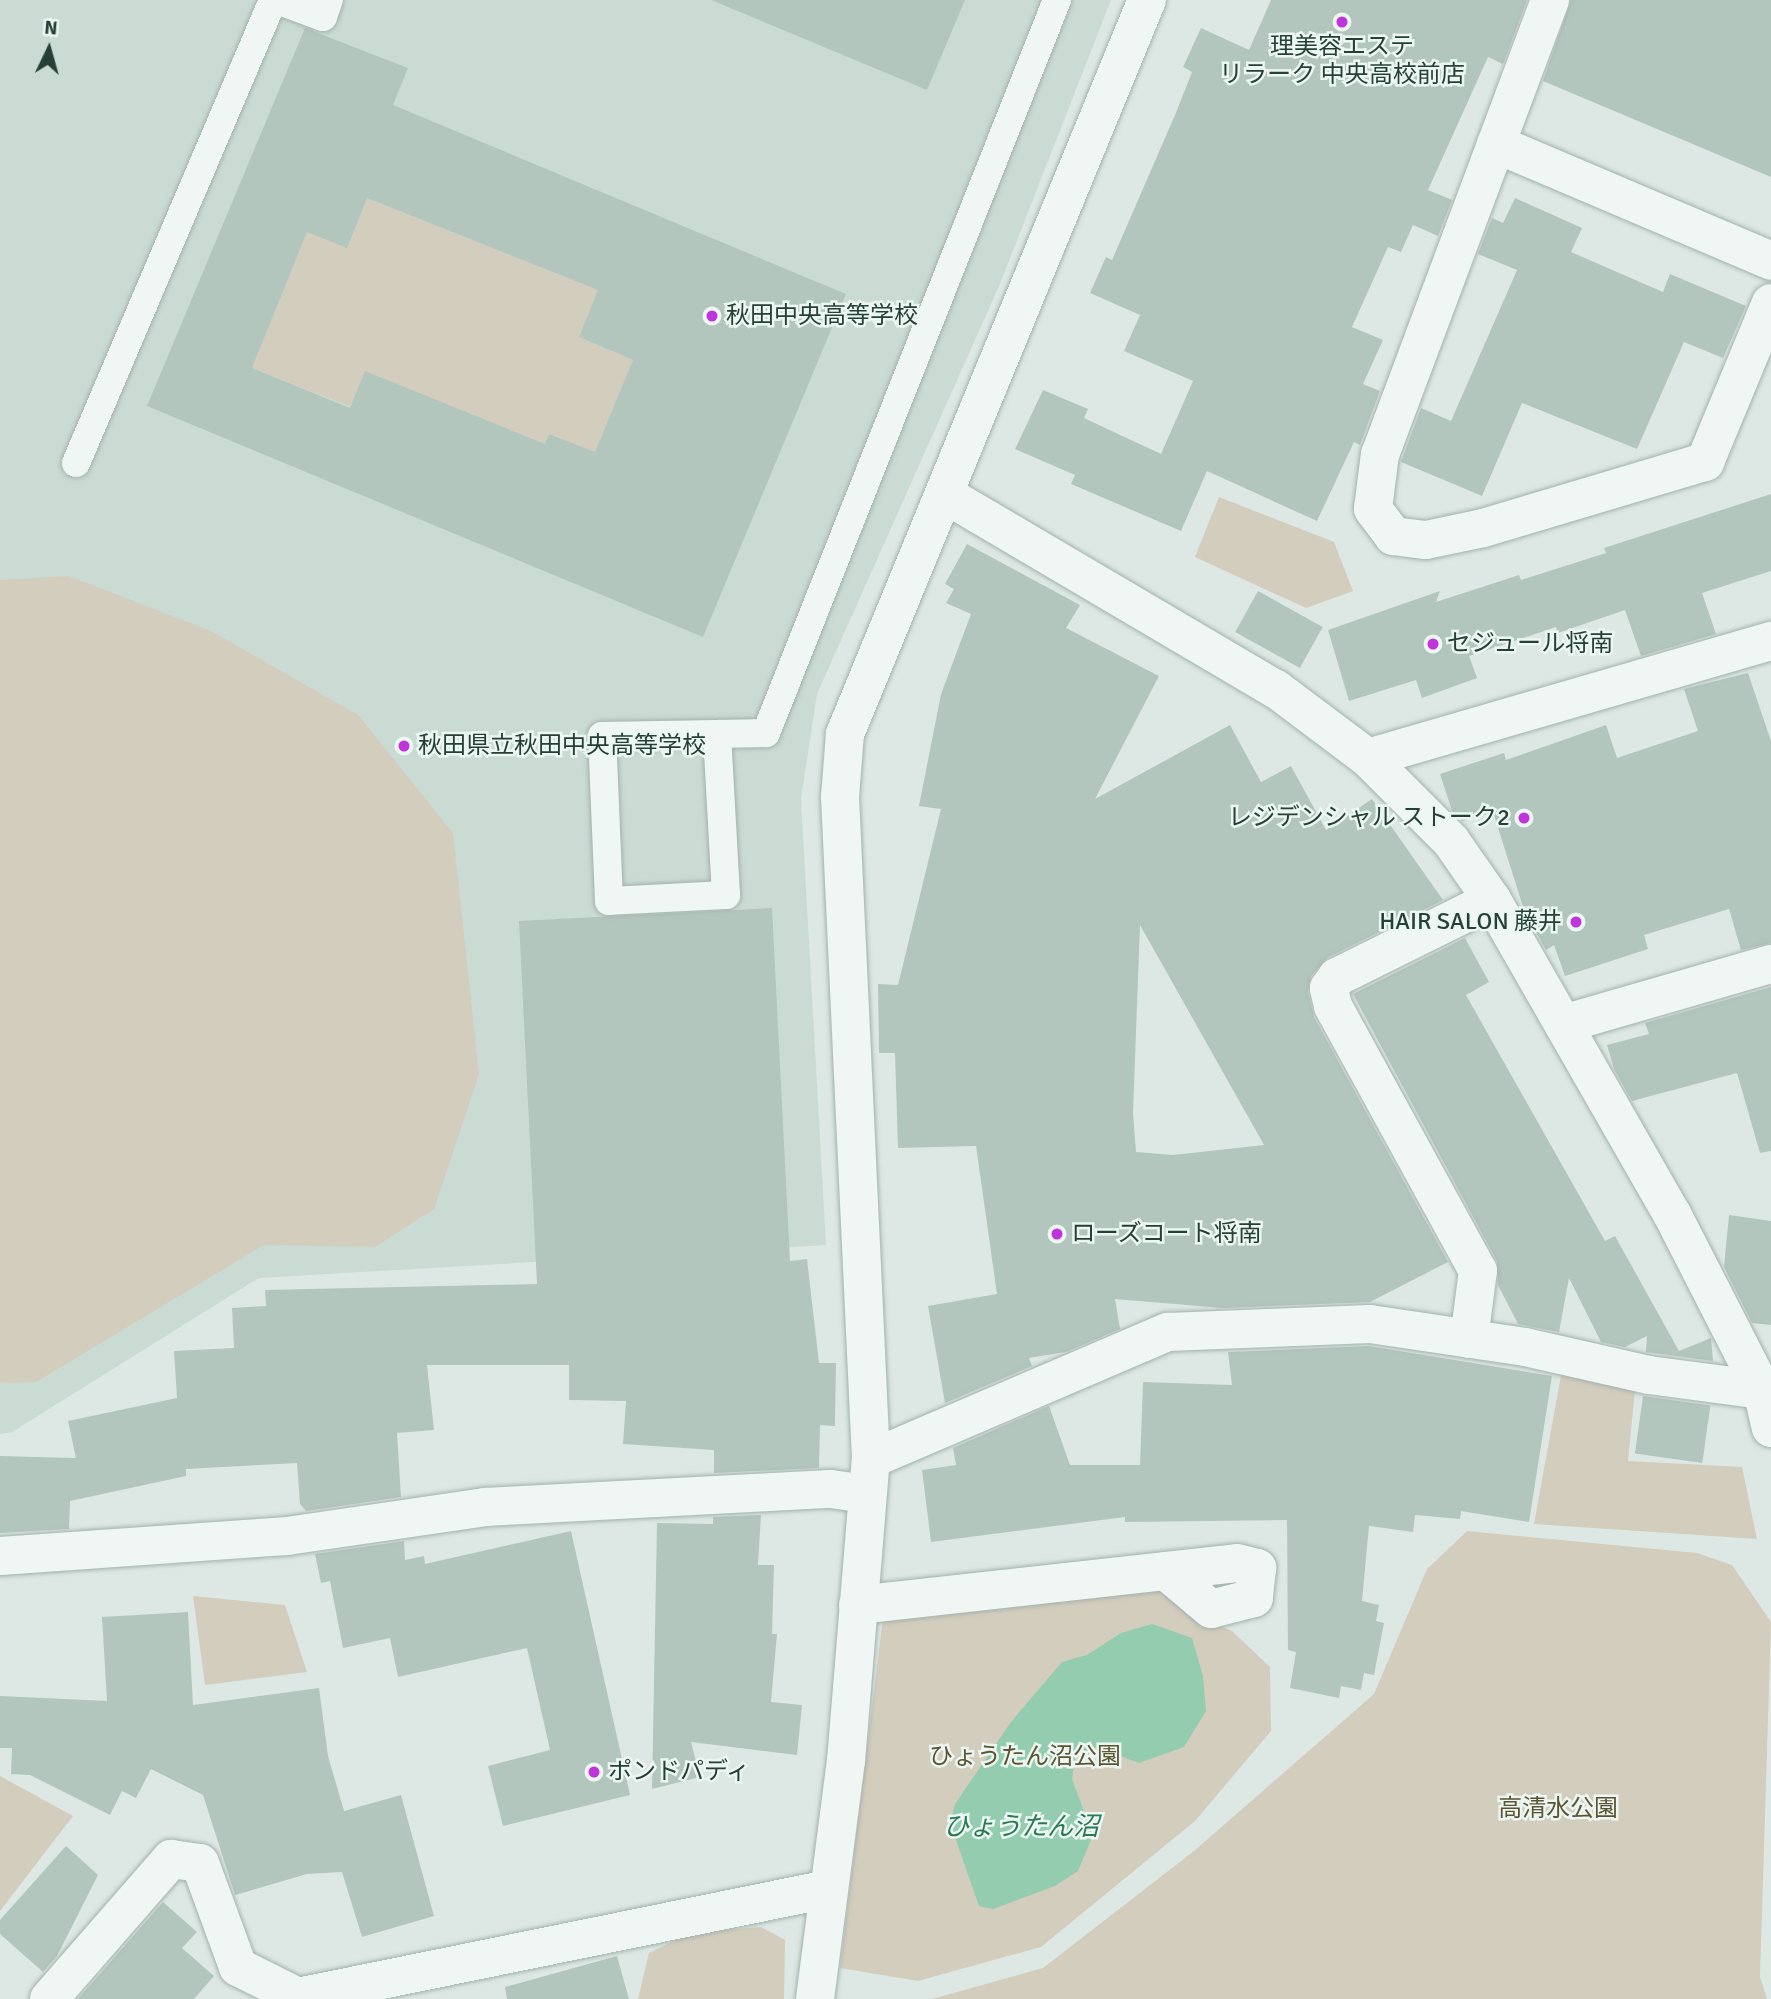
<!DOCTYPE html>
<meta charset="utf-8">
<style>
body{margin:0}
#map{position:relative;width:1771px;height:1999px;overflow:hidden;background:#dde8e4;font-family:Signika,"Noto Sans JP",sans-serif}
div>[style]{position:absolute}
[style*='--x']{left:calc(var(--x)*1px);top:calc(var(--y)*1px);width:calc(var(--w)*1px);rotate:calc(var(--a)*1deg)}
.built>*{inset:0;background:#cadbd4}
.green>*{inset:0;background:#d3cdbd}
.water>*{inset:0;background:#94ccb0}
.building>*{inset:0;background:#b3c6be;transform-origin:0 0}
.roads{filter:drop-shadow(0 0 2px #a2b2ac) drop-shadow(0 0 2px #a2b2ac)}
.service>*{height:28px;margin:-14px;padding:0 14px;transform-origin:14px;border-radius:14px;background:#f0f6f4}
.minor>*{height:38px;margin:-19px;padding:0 19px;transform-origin:19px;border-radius:19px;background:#f0f6f4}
.tertiary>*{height:38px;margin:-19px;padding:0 19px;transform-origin:19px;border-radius:19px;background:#f0f6f4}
.dots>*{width:19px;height:19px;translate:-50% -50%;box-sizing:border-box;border:4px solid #ecf6f2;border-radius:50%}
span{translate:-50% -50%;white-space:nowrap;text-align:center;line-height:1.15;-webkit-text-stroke:5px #ecf6f2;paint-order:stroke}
.poi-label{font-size:24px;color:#254036}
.left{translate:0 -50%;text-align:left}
.right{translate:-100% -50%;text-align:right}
.park-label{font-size:24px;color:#5d5431}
.water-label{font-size:26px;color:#2b7854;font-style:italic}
.north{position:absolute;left:14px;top:14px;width:70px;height:70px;-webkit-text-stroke:5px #ecf6f2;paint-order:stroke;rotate:5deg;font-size:19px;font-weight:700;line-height:28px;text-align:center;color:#254036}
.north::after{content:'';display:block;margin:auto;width:24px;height:32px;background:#254036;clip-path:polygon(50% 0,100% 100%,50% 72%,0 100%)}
</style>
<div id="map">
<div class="built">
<div style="clip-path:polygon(0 0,1111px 0,1000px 284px,817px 694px,801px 799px,826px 1245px,259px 1278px,12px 1432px,0 1434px)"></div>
</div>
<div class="green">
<div style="clip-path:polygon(367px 198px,598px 290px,579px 337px,633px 360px,595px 452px,549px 434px,532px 478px,252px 368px,307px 232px)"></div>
<div style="clip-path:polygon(1219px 497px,1334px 542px,1353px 591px,1306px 608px,1195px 557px)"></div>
<div style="clip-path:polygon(69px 576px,211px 631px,358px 715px,453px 833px,479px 1074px,434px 1209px,375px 1247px,264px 1245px,36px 1382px,0 1383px,0 580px)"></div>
<div style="clip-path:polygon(1562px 1370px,1636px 1380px,1628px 1461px,1742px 1467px,1757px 1539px,1534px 1524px)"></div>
<div style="clip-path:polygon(1467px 1531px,1697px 1553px,1732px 1565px,1771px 1622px,1760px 1977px,1767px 1999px,932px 1999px,1043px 1968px,1194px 1851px,1374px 1694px,1427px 1569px)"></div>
<div style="clip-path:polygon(1154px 1580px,1195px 1615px,1232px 1631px,1270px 1667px,1271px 1731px,1195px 1821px,1041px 1947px,918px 1981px,840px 1968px,883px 1618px)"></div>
<div style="clip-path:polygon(193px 1596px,285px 1605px,307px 1672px,205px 1685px)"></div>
<div style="clip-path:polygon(0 1776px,73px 1816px,0 1911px)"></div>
<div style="clip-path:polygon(761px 1927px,785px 1940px,784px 1999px,638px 1999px,649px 1953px,690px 1933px)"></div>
</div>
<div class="water">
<div style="clip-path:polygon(1152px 1624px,1192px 1638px,1203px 1676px,1206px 1711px,1184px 1747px,1139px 1763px,1096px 1747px,1075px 1758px,1072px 1779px,1093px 1835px,1078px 1871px,1055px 1886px,993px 1909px,979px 1906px,950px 1823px,955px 1804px,1011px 1722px,1062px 1662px,1087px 1655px,1121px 1633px)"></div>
</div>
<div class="building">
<div style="clip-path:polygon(711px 0,965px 0,927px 90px)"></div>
<div style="clip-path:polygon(1271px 0,1527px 0,1503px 64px,1488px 57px,1428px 190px,1452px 200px,1438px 236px,1413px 225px,1401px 252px,1388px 247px,1352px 327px,1383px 340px,1363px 384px,1380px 391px,1360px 445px,1354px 442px,1317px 521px,1207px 471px,1181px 531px,1071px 484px,1075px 475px,1015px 449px,1043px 390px,1088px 409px,1084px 418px,1161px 454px,1193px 381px,1124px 351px,1140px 315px,1090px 293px,1106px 257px,1112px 260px,1175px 115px,1192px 72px,1183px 67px,1201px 28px,1249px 50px)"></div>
<div style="clip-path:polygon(1571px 0,1771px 0,1771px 177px,1543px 81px)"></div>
<div style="clip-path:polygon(evenodd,305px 28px,408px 68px,393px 105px,846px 294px,703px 637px,147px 406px,305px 28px,367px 198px,598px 290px,579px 337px,633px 360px,595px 452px,549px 434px,545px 444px,365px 371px,350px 408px,252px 368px,307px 232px,347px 248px,367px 198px)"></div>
<div style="clip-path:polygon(1515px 198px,1582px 228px,1571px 252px,1663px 292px,1670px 274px,1746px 306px,1723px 358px,1684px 342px,1637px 449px,1522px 403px,1482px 496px,1401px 462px,1421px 408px,1451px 421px,1517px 270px,1478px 254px,1492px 218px,1503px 223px)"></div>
<div style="clip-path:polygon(1771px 494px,1771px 571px,1702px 593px,1716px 634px,1641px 656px,1625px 610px,1558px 633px,1556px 627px,1469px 656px,1477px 678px,1422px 698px,1416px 680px,1349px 701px,1328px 630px,1440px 591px,1436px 602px,1519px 575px,1521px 580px,1606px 553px,1604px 548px)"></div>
<div style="clip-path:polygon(evenodd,967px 544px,1080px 605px,1066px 628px,1159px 676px,1095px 799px,1230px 725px,1261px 782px,1291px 766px,1326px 830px,1372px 799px,1443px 900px,1327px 958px,1311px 976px,1308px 992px,1314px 1017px,1448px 1262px,1370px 1302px,1222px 1308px,1115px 1299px,1120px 1329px,1066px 1352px,1029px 1358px,1032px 1366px,945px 1403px,928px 1306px,997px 1294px,976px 1146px,898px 1148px,895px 1053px,879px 1053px,878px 984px,898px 985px,941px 809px,919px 806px,941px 694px,971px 614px,946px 603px,954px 589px,945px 584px,967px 544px,1140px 925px,1264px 1145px,1173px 1155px,1136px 1152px,1133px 1113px,1140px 925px)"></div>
<div style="left:1258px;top:591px;width:74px;height:47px;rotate:29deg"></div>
<div style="clip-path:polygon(1748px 673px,1771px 741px,1771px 943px,1741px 950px,1729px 909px,1644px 935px,1648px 949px,1565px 976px,1554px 945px,1546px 950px,1525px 913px,1493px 812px,1462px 821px,1452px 811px,1440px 774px,1504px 753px,1506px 760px,1606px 725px,1617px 758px,1698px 731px,1684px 689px)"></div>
<div style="clip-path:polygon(772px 908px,790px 1261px,807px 1259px,819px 1363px,836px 1363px,835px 1426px,820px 1425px,819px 1468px,714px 1473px,714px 1450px,623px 1444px,626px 1401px,569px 1400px,569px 1365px,427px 1365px,434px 1430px,397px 1433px,401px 1497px,306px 1511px,300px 1504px,297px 1463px,186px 1469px,186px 1476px,70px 1501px,69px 1529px,0 1533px,0 1456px,76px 1458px,68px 1421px,177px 1398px,174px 1351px,234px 1348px,232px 1308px,266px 1306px,265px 1290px,537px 1284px,519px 921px)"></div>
<div style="clip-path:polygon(1465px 938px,1489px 982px,1466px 995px,1605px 1241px,1615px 1236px,1679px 1351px,1711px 1338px,1713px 1361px,1646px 1352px,1647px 1336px,1625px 1347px,1601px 1342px,1569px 1278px,1559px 1332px,1518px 1324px,1498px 1285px,1497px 1261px,1353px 994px)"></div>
<div style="clip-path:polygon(1771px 987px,1771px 1151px,1760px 1153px,1737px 1073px,1632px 1101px,1614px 1069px,1607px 1045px,1649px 1034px,1645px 1023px)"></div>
<div style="clip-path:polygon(1729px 1215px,1771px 1221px,1771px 1325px,1752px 1323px,1724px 1267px)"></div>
<div style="clip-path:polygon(1369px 1346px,1552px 1376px,1529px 1522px,1461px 1511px,1460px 1519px,1415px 1515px,1413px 1532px,1369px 1526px,1362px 1601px,1379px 1605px,1376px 1621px,1384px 1623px,1374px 1675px,1364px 1673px,1361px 1690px,1341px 1686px,1339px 1698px,1290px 1688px,1296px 1652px,1288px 1650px,1287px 1520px,1125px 1522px,1125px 1517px,931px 1542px,922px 1470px,956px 1465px,953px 1448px,1049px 1406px,1070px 1465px,1140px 1465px,1143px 1382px,1232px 1385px,1228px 1352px)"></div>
<div style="left:1643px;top:1396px;width:68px;height:58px;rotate:8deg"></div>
<div style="clip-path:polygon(761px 1515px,758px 1565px,774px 1565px,772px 1634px,777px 1634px,771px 1702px,802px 1705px,797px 1755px,691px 1742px,700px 1777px,652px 1789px,657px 1523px,713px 1524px,713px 1517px)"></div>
<div style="clip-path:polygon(571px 1531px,630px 1795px,503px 1826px,488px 1766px,550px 1750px,527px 1648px,398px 1677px,390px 1638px,343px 1648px,330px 1581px,321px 1583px,315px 1554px,404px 1541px,405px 1560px,424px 1556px,425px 1564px)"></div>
<div style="clip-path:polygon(188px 1612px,193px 1705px,319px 1688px,328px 1756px,344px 1811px,401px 1795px,434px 1916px,362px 1937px,342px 1872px,307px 1874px,235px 1895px,203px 1795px,151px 1769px,136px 1798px,122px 1791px,110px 1815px,30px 1775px,11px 1774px,12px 1748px,0 1748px,0 1696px,107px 1701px,102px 1617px)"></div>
<div style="clip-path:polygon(66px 1846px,98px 1875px,57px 1956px,43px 1972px,0 1934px,0 1920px)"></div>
<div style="clip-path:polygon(163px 1902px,197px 1932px,182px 1948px,214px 1976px,194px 1999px,78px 1999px)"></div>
<div style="clip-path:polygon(617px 1956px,629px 1999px,507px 1999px,505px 1987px)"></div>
</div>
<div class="roads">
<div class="service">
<div style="--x:277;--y:0;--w:49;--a:20.3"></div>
<div style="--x:323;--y:17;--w:18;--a:-71"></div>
<div style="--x:76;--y:463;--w:503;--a:-66.95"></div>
<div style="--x:717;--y:734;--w:161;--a:86.8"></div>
<div style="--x:726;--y:895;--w:117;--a:177.1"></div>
<div style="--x:609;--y:901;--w:165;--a:-92.4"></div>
<div style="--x:602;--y:736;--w:115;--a:-1"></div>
<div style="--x:717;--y:734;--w:49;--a:-1.2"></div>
<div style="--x:766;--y:733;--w:789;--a:-68.35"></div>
</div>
<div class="minor">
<div style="--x:1550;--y:0;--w:485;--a:110.5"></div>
<div style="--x:1380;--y:454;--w:55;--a:97.3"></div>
<div style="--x:1373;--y:509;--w:34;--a:53"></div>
<div style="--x:1393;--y:536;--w:33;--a:7"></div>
<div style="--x:1426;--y:540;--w:58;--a:-11.9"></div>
<div style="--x:1483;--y:528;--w:232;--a:-16.6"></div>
<div style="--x:1705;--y:462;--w:172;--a:-67.5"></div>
<div style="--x:1496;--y:144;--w:299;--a:23"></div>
<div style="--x:946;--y:495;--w:383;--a:30.5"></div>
<div style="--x:1276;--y:689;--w:115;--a:36.9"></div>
<div style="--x:1368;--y:758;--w:117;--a:45"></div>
<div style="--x:1451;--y:841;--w:72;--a:55.2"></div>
<div style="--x:1492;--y:900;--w:362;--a:60.2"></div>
<div style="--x:1672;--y:1214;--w:198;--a:62.9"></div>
<div style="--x:1762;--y:1390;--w:39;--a:77"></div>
<div style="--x:1368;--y:758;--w:420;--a:-16.2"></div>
<div style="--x:1563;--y:1024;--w:216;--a:-16.1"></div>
<div style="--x:1469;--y:1339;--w:69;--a:-82.5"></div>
<div style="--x:1478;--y:1271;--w:302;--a:-118.7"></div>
<div style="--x:1333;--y:1006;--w:18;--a:-103"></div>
<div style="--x:1329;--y:988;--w:14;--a:-54"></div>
<div style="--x:1337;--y:977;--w:173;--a:-26.4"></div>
<div style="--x:871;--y:1459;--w:323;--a:-23.2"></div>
<div style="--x:1168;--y:1332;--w:202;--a:-2.3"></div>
<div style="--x:1370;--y:1324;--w:157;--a:8.4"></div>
<div style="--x:1525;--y:1347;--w:127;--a:12.7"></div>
<div style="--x:1649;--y:1375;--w:123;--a:7.5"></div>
<div style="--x:0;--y:1556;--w:288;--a:-4"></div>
<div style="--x:287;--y:1536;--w:200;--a:-8.3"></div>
<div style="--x:485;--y:1507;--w:346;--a:-3"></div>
<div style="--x:831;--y:1489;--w:36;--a:8"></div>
<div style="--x:858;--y:1605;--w:381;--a:-6.3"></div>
<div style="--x:1237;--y:1563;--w:21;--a:14"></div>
<div style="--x:1257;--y:1568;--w:30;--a:96"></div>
<div style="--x:1254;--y:1598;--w:44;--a:165.7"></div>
<div style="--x:1211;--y:1609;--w:59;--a:-139.8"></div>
<div style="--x:49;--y:1999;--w:186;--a:-48.9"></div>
<div style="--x:171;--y:1859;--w:29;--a:8"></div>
<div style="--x:200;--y:1863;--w:111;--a:69.9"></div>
<div style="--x:238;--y:1967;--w:67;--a:26.6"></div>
<div style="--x:298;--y:1997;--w:541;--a:-11.52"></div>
</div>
<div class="tertiary">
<div style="--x:815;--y:1999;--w:240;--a:-82.6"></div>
<div style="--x:846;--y:1761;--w:303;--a:-85.3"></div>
<div style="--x:871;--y:1459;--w:663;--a:-92.68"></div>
<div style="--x:840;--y:797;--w:63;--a:-85.5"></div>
<div style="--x:845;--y:734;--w:794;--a:-67.64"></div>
</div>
</div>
<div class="dots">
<div style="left:1342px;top:22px;background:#bf34db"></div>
<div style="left:712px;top:316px;background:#bf34db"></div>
<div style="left:1433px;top:644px;background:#bf34db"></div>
<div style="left:404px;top:746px;background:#bf34db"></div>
<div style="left:1524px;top:818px;background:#bf34db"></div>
<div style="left:1576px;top:922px;background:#bf34db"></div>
<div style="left:1057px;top:1234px;background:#bf34db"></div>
<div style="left:594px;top:1772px;background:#bf34db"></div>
</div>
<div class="poi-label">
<span style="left:1342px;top:61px">理美容エステ<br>リラーク 中央高校前店</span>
<span class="left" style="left:726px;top:316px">秋田中央高等学校</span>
<span class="left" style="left:1447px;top:644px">セジュール将南</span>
<span class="left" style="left:418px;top:746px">秋田県立秋田中央高等学校</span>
<span class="right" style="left:1510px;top:818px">レジデンシャル ストーク2</span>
<span class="right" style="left:1562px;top:922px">HAIR SALON 藤井</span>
<span class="left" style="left:1071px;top:1234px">ローズコート将南</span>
<span class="left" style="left:608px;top:1772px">ポンドパディ</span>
</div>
<div class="park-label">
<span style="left:1025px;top:1757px">ひょうたん沼公園</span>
<span style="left:1558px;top:1809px">高清水公園</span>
</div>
<div class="water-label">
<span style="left:1021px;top:1828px">ひょうたん沼</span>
</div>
<div class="north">N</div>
</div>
